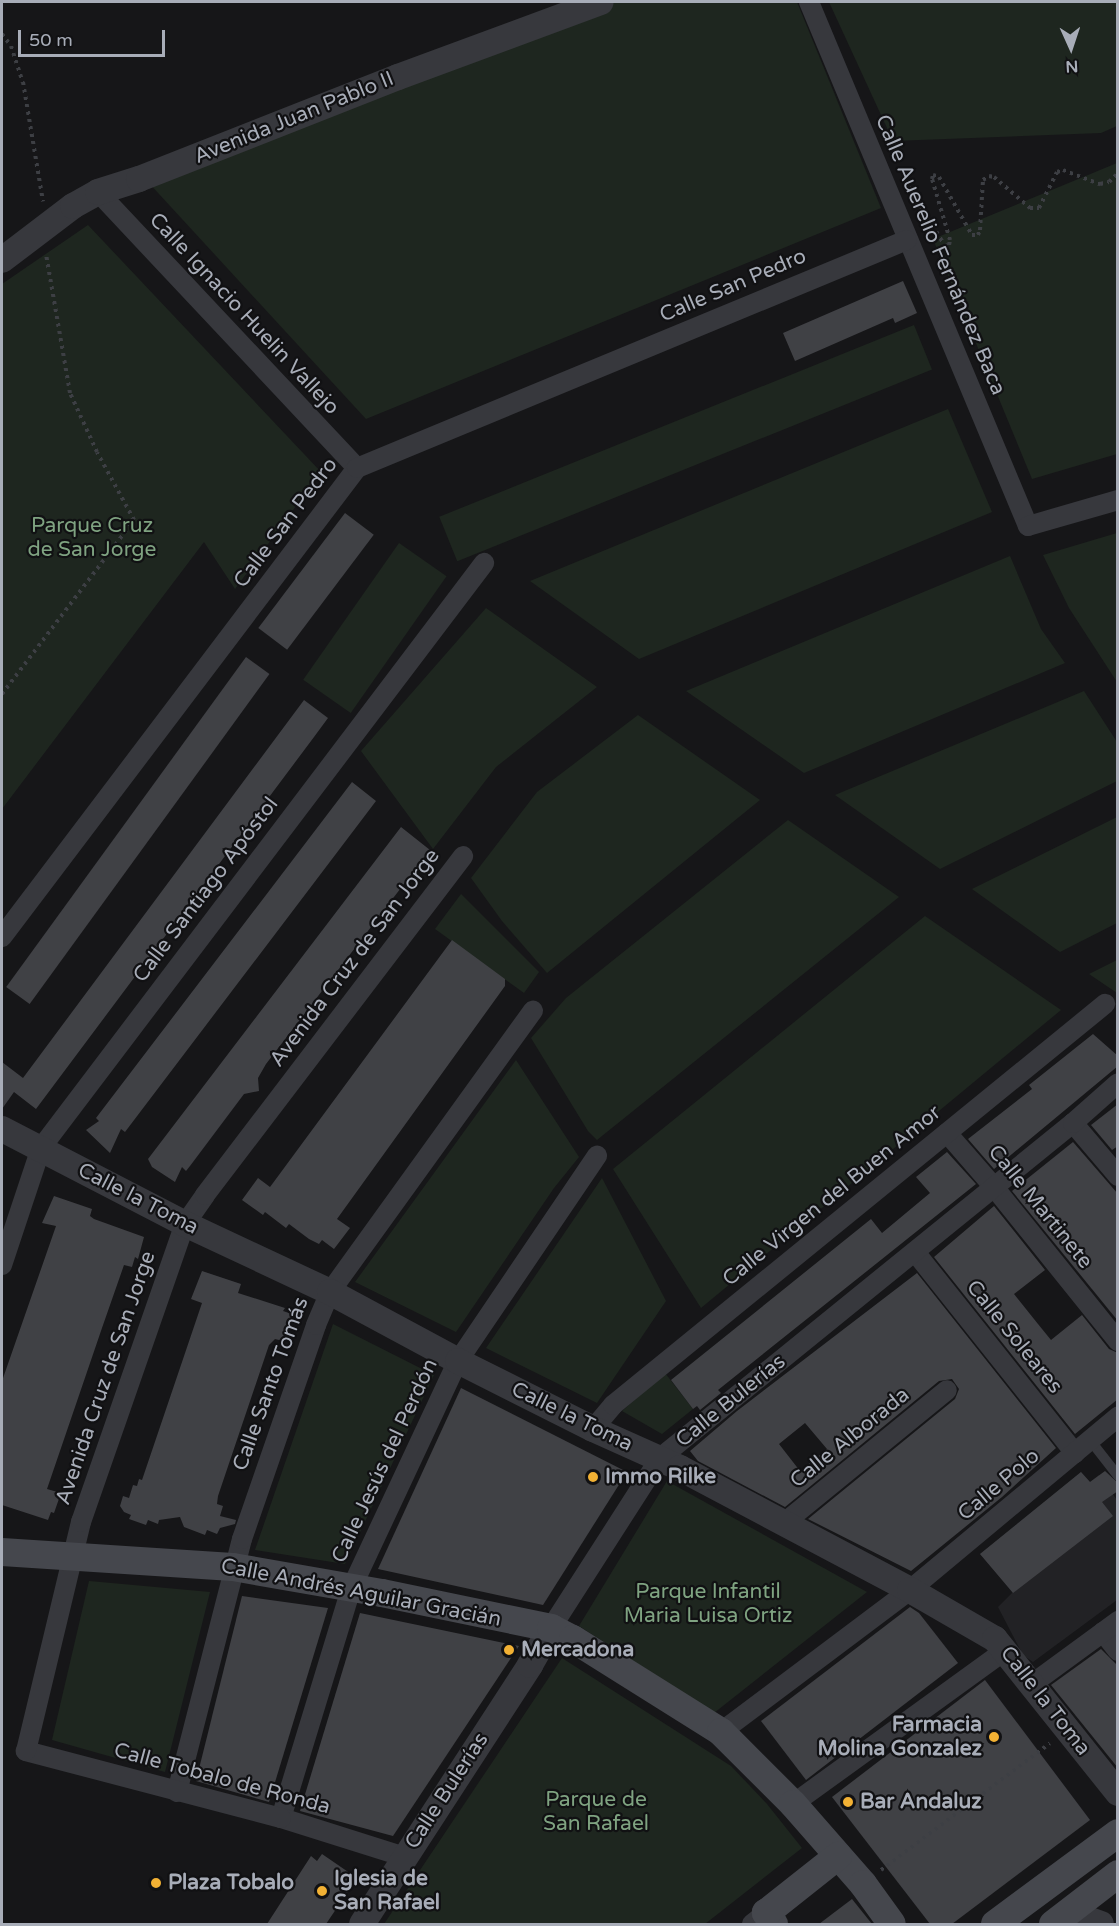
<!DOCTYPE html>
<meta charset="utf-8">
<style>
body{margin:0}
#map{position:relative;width:1119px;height:1926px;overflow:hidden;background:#161618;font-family:"Varela Round",sans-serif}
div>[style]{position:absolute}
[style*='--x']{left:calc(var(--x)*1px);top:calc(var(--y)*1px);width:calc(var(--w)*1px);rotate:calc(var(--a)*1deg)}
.built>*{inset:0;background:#222225}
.green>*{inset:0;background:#1e261f;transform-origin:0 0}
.building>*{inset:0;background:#404145;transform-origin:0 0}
.path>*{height:4px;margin-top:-2px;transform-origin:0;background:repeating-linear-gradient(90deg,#3d3f44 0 3px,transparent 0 7.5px)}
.service>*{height:10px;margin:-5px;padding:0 5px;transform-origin:5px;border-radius:5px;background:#37383d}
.minor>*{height:20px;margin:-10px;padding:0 10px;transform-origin:10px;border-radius:10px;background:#37383d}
.tertiary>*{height:26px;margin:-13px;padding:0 13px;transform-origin:13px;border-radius:13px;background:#37383d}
.secondary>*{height:28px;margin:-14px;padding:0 14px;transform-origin:14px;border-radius:14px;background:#45474d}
.dots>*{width:16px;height:16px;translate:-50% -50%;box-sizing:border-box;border:3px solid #111113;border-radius:50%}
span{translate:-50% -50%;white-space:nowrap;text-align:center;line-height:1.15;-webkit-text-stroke:4.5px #111113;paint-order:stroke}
.street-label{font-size:21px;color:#a8adb8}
.park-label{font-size:21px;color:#7fa381}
.poi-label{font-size:21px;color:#a8adb8;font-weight:700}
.left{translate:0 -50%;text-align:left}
.right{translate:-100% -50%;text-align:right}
.frame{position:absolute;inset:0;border:3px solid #a8adb8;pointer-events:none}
.north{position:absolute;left:1041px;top:18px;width:60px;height:60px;-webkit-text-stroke:4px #111113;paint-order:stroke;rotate:177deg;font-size:16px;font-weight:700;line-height:24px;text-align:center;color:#a8adb8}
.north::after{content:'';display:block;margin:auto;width:21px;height:27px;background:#a8adb8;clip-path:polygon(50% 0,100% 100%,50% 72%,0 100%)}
.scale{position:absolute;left:18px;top:30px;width:147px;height:27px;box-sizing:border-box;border:3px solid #a8adb8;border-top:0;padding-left:8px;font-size:18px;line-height:21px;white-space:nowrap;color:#a8adb8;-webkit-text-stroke:4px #111113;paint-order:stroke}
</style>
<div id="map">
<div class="built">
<div style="clip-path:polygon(1081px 1472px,1090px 1482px,1099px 1475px,1117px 1500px,1117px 1600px,1033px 1662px,1023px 1655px,998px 1607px,1013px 1592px,980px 1554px)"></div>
</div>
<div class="green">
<div style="clip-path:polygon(607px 2px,797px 2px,881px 208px,366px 419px,148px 182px)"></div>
<div style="clip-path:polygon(829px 2px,1117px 2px,1117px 126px,1101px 133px,893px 141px)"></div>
<div style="clip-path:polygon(1117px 163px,1117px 454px,1032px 479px,933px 239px)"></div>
<div style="clip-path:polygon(88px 225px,321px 472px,235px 589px,204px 542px,2px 809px,2px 284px)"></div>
<div style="left:914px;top:325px;width:48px;height:512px;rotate:68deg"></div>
<div style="clip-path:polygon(948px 409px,992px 512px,639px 659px,530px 581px)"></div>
<div style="clip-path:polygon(1117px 533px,1118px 533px,1117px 682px,1069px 608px,1043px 555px)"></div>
<div style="left:399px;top:543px;width:58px;height:167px;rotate:35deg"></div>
<div style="clip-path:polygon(1010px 556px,1041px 629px,1065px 663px,804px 773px,686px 691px)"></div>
<div style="clip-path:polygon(486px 608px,597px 687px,496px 767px,433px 849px,361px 751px)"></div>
<div style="clip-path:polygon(1084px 691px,1117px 742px,1117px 781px,940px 869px,835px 795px)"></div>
<div style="clip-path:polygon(638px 715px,760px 800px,547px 973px,502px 921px,471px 878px,537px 792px)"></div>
<div style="clip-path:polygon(1117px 817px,1117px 923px,1060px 952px,972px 889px)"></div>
<div style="clip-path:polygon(788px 820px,899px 897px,597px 1140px,588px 1131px,531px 1038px,566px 998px)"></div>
<div style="clip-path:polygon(461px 894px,539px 972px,524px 993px,435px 929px)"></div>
<div style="clip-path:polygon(925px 916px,1061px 1010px,701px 1308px,613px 1169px)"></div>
<div style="clip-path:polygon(1117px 960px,1117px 993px,1089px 974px)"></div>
<div style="clip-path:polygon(516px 1060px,579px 1157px,554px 1188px,456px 1332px,355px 1282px)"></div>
<div style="clip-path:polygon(602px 1178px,666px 1301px,597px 1403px,486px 1348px)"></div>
<div style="clip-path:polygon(333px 1324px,434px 1375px,345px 1564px,255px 1550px)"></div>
<div style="clip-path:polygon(665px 1373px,693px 1409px,662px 1434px,622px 1411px)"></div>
<div style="clip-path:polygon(667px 1481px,867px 1592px,714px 1713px,579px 1626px)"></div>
<div style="clip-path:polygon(89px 1581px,210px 1592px,165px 1772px,52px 1740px)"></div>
<div style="clip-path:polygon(562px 1658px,731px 1766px,767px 1804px,802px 1848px,705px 1924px,384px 1924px)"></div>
</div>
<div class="building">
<div style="clip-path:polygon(903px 281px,917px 313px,895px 323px,893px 318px,795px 361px,783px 333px)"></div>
<div style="left:345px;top:513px;width:36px;height:144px;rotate:37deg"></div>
<div style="left:246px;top:657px;width:29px;height:408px;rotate:36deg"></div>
<div style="clip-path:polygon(304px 700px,328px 718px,314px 737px,36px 1109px,14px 1092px,2px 1109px,2px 1062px,23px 1078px)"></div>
<div style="clip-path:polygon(352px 782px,376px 801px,125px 1132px,121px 1129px,110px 1153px,86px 1130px,99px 1121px,96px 1118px)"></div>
<div style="clip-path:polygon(401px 827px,430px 850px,266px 1064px,258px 1078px,259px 1091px,244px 1094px,190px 1166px,186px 1171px,182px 1167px,175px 1182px,152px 1167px,148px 1159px)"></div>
<div style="clip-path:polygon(452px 940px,505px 979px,505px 986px,337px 1219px,350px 1228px,334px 1249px,322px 1240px,319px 1244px,309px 1239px,289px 1224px,286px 1228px,265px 1212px,263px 1215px,242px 1200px,258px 1178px,270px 1187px,273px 1183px)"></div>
<div style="clip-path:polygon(1093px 1034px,1118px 1056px,1118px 1066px,994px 1169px,968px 1139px,1032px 1089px,1029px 1085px)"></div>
<div style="clip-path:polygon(1118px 1104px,1118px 1146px,1112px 1150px,1091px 1125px)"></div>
<div style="clip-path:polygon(1073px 1142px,1118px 1194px,1118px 1321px,1012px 1191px)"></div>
<div style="clip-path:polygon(947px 1152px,976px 1184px,718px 1390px,721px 1393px,700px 1410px,697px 1406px,693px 1409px,671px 1380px,871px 1219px,882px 1233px,930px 1193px,916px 1177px)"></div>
<div style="clip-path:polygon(54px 1196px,92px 1209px,90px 1216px,94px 1219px,144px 1237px,138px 1259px,135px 1257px,132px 1267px,124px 1265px,102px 1328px,47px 1489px,61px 1493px,54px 1513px,51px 1512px,48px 1520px,2px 1505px,2px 1381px,56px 1226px,42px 1223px)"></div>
<div style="clip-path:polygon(994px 1206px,1045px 1270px,1014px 1294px,1038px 1324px,1051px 1340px,1082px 1315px,1109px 1349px,1118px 1353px,1118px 1399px,1075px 1434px,934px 1257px)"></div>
<div style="clip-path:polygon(202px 1271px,241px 1284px,238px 1293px,285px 1308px,283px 1311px,292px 1314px,283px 1341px,275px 1339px,269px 1345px,218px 1496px,217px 1504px,223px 1506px,220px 1516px,236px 1520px,235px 1524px,220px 1528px,217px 1534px,207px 1530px,205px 1535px,184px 1527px,180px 1517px,159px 1520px,158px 1524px,148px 1520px,146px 1525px,129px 1519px,131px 1515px,124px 1512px,120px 1506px,123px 1496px,129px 1498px,133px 1485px,137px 1486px,139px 1479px,142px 1480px,202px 1303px,191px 1299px)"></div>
<div style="clip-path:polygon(evenodd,917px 1273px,1056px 1448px,1002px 1497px,911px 1571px,808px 1519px,955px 1399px,959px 1389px,952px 1379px,939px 1381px,785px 1507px,698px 1461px,690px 1451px,737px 1411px,917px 1273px,805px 1423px,827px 1449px,800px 1471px,779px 1444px,805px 1423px)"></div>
<div style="clip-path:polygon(461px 1388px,627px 1472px,543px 1605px,378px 1569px)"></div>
<div style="clip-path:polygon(1105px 1471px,1118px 1483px,1118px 1491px,1102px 1502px,1113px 1516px,1013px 1593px,980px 1554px,1081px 1472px,1090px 1482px)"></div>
<div style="clip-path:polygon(242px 1596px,328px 1608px,269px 1802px,196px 1781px)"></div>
<div style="clip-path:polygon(910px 1607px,919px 1613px,958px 1663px,806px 1780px,761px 1721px)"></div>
<div style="clip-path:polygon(360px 1613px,519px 1646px,393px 1836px,300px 1811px)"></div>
<div style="clip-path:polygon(1101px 1649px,1118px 1666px,1118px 1768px,1051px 1685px)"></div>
<div style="clip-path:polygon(985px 1680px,1090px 1820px,952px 1924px,930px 1924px,832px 1797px)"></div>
<div style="clip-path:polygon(322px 1854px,357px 1878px,326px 1924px,267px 1924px,311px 1856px,317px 1861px)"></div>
<div style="clip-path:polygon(852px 1899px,872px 1924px,819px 1924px)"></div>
</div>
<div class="path">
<div style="--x:2;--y:34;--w:15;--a:53"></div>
<div style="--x:11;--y:46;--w:38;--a:72"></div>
<div style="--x:23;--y:82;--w:121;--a:80.5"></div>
<div style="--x:909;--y:187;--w:69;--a:58.6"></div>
<div style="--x:945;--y:246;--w:4;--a:-14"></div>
<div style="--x:949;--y:245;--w:5;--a:-79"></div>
<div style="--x:950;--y:240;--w:64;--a:-106.4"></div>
<div style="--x:932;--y:179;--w:4;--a:-76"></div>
<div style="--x:933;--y:175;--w:6;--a:18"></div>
<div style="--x:939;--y:177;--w:67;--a:60.4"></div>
<div style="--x:972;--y:235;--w:6;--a:0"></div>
<div style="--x:978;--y:235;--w:5;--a:-68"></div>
<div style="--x:980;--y:230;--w:50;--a:-86.6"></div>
<div style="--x:983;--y:180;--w:7;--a:-34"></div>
<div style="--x:989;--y:176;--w:5;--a:11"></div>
<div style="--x:994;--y:177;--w:48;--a:40.7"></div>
<div style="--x:1030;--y:208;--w:9;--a:0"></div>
<div style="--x:1039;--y:208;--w:40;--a:-63.4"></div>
<div style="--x:1057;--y:172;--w:6;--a:-18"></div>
<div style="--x:1063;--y:170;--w:40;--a:21"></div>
<div style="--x:1100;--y:184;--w:9;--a:-13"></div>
<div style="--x:1109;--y:182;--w:13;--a:-45"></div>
<div style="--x:2;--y:694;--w:218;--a:-52.8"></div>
<div style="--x:134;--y:520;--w:77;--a:-118.6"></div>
<div style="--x:97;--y:452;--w:65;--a:-114.6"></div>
<div style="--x:70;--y:393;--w:141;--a:-99.8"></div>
<div style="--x:881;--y:1870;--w:211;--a:-36.9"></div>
</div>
<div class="service">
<div style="--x:1090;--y:1440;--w:46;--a:52.1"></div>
</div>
<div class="minor">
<div style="--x:809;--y:2;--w:568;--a:67.32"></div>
<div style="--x:1028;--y:526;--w:94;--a:-16.1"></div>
<div style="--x:98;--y:192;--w:378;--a:46.8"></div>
<div style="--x:2;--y:937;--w:588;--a:-52.88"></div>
<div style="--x:357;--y:468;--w:595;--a:-22.52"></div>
<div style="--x:1073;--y:1123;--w:70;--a:49.7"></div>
<div style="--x:947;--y:1133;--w:72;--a:49"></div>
<div style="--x:994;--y:1187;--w:198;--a:51.2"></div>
<div style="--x:915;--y:1252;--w:257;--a:51.5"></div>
<div style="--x:2;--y:1265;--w:123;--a:-71.6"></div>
<div style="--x:41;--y:1148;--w:734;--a:-52.86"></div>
<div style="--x:593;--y:1429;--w:31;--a:-50"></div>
<div style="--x:613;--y:1405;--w:635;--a:-39.18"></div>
<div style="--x:784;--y:1523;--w:210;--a:-39.2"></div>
<div style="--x:551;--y:1628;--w:202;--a:-57.3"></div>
<div style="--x:660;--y:1458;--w:532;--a:-39.05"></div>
<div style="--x:1073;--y:1123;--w:60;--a:-41.6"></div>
<div style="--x:1103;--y:1632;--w:24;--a:52"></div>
<div style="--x:1032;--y:1684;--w:107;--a:-36.2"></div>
<div style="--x:721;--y:1732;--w:236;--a:-36.9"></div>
<div style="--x:910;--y:1590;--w:271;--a:-39.8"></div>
<div style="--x:177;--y:1792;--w:261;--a:-75.6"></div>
<div style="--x:242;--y:1539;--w:226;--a:-70.9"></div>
<div style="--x:316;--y:1325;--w:36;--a:-67"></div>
<div style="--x:330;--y:1292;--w:347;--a:-54.2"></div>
<div style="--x:793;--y:1804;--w:261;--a:-35.9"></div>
<div style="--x:281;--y:1818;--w:239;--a:-73"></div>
<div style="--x:351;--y:1589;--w:252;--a:-64.9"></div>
<div style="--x:458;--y:1361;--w:248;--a:-55.9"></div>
<div style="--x:405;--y:1857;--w:130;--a:-162.5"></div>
<div style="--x:281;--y:1818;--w:264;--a:-165.3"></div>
<div style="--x:26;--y:1751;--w:236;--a:-76.5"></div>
<div style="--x:81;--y:1522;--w:316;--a:-70.8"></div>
<div style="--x:185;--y:1224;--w:35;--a:-55"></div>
<div style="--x:205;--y:1195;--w:426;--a:-52.7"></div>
<div style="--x:752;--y:1924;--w:18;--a:-38"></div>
</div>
<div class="tertiary">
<div style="--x:2;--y:260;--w:89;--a:-37.3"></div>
<div style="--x:73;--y:206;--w:29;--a:-29"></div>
<div style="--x:98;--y:192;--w:43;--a:-17.6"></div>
<div style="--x:139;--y:179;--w:278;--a:-21.5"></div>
<div style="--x:398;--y:77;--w:216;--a:-20.3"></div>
<div style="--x:2;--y:1129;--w:206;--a:27.4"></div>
<div style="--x:185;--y:1224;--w:160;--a:25.1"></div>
<div style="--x:330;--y:1292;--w:145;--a:28.3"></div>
<div style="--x:458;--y:1361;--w:151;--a:26.7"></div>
<div style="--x:593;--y:1429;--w:95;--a:24.1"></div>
<div style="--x:680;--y:1468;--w:260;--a:27.9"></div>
<div style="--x:910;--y:1590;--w:98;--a:30"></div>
<div style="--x:995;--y:1639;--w:197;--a:51.4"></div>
<div style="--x:1068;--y:1912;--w:35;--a:20"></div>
<div style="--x:362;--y:1924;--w:309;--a:-57"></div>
<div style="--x:530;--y:1665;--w:43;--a:-60.4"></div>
</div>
<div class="secondary">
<div style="--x:2;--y:1552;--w:231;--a:3.7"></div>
<div style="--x:233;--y:1567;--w:151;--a:9.9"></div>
<div style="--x:382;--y:1593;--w:173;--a:11.7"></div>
<div style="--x:551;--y:1628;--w:25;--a:27"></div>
<div style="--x:573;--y:1639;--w:175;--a:32.1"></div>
<div style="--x:721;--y:1732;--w:102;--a:45"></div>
<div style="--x:793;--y:1804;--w:106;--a:48.8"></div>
<div style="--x:863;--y:1884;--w:49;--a:54.1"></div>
<div style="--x:774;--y:1924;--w:14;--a:-126"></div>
<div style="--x:766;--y:1913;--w:92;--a:-38.4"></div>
<div style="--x:995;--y:1924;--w:153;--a:-36.5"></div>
<div style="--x:1053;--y:1924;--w:82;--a:-37.6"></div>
</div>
<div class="dots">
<div style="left:593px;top:1477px;background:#f2b134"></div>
<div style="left:509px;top:1650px;background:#f2b134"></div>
<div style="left:994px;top:1737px;background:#f2b134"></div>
<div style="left:848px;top:1802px;background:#f2b134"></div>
<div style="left:156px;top:1883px;background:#f2b134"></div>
<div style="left:322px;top:1891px;background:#f2b134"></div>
</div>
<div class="street-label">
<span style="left:294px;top:118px;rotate:-22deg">Avenida Juan Pablo II</span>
<span style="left:940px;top:255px;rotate:67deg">Calle Auerelio Fernández Baca</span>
<span style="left:733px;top:286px;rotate:-23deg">Calle San Pedro</span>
<span style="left:244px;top:314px;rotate:47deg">Calle Ignacio Huelin Vallejo</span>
<span style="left:286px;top:523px;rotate:-53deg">Calle San Pedro</span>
<span style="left:206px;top:890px;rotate:-53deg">Calle Santiago Apóstol</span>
<span style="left:355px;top:958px;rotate:-53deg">Avenida Cruz de San Jorge</span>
<span style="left:832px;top:1196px;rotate:-39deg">Calle Virgen del Buen Amor</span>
<span style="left:138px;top:1199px;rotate:27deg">Calle la Toma</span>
<span style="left:1040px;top:1207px;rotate:51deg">Calle Martinete</span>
<span style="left:1014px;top:1337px;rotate:51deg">Calle Soleares</span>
<span style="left:106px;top:1378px;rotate:-71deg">Avenida Cruz de San Jorge</span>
<span style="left:271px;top:1384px;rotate:-70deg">Calle Santo Tomás</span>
<span style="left:731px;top:1401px;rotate:-39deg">Calle Bulerías</span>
<span style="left:572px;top:1417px;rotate:26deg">Calle la Toma</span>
<span style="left:850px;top:1438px;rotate:-39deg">Calle Alborada</span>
<span style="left:385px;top:1461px;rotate:-65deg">Calle Jesús del Perdón</span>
<span style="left:999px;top:1485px;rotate:-40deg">Calle Polo</span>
<span style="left:361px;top:1593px;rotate:11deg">Calle Andrés Aguilar Gracián</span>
<span style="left:1045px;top:1701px;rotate:52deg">Calle la Toma</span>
<span style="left:222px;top:1779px;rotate:15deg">Calle Tobalo de Ronda</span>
<span style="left:447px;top:1791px;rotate:-57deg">Calle Bulerías</span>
</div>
<div class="park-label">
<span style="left:92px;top:538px">Parque Cruz<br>de San Jorge</span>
<span style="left:708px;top:1604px">Parque Infantil<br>Maria Luisa Ortiz</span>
<span style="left:596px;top:1812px">Parque de<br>San Rafael</span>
</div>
<div class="poi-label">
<span class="left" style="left:605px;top:1477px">Immo Rilke</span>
<span class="left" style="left:521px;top:1650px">Mercadona</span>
<span class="right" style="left:982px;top:1737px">Farmacia<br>Molina Gonzalez</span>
<span class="left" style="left:860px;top:1802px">Bar Andaluz</span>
<span class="left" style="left:334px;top:1891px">Iglesia de<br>San Rafael</span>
<span class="left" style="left:168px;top:1883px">Plaza Tobalo</span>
</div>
<div class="frame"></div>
<div class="north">N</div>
<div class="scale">50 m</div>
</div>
